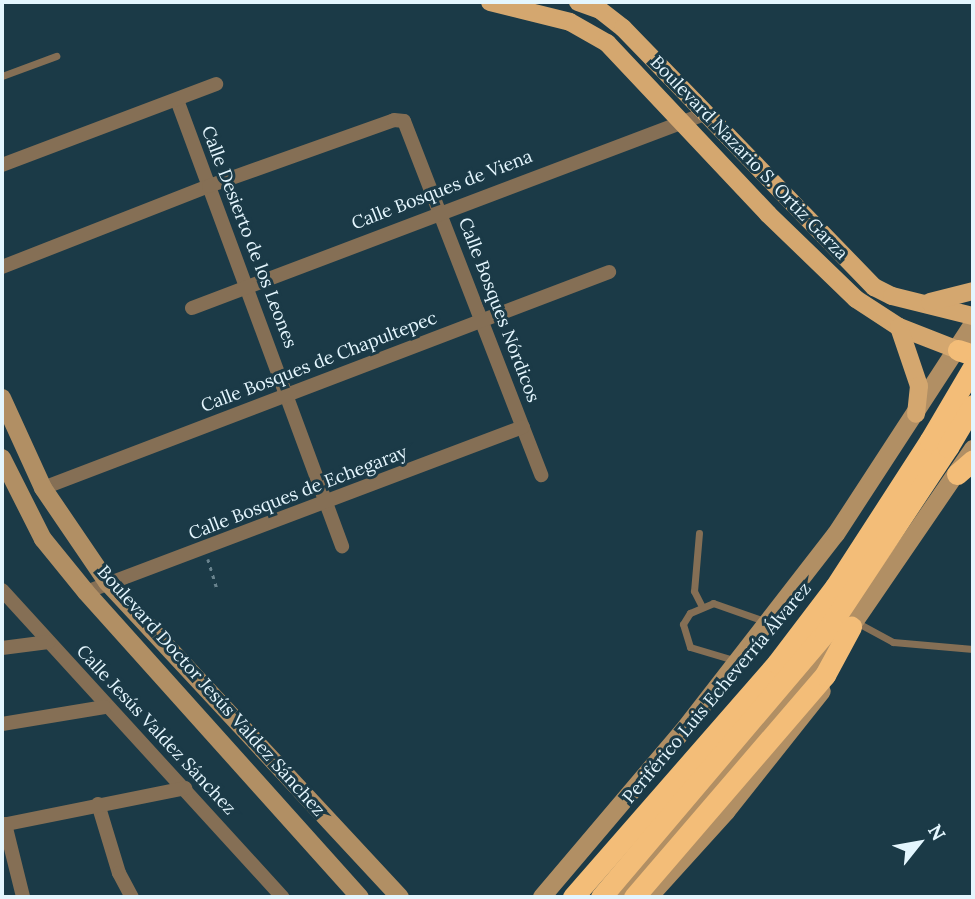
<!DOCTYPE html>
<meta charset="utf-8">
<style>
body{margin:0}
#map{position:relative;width:975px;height:899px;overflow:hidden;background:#1b3a47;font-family:Lora,serif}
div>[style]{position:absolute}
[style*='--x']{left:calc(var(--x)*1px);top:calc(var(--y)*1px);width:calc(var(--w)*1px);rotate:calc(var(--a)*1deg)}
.path>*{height:2.5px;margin-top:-1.25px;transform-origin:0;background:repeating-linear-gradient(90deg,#69838e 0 3.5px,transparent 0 8.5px)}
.lane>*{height:7px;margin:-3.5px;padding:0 3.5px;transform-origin:3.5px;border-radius:3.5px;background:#856f55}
.street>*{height:14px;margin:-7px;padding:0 7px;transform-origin:7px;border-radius:7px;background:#856f55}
.secondary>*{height:18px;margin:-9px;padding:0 9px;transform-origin:9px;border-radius:9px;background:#b18f64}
.primary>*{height:18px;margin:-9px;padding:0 9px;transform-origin:9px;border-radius:9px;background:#d4a76f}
.highway>*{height:21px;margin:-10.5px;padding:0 10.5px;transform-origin:10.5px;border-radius:10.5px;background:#f3bd78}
.highway-bridge>*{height:21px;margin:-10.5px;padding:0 10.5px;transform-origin:10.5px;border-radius:10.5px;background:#f3bd78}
span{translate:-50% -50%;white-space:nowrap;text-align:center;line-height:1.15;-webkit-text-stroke:6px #1b3a47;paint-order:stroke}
.street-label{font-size:18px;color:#e4f6fe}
.frame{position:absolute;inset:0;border:4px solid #e4f6fe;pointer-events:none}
.north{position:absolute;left:884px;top:808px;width:70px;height:70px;-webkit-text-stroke:5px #1b3a47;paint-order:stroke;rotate:59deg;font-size:19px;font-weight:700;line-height:28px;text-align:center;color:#e4f6fe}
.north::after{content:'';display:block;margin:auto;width:24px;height:32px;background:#e4f6fe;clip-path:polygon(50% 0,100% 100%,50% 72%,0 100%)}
</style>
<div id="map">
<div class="path">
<div style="--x:208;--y:559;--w:31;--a:73"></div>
</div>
<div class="lane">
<div style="--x:2;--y:76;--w:58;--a:-20.3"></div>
<div style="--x:699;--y:533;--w:58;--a:94.9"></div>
<div style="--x:694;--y:591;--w:16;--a:63"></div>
<div style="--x:856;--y:622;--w:42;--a:28.4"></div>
<div style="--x:893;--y:642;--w:80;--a:5"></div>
<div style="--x:737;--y:661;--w:49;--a:-163.4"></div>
<div style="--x:690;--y:647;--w:24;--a:-107"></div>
<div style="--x:683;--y:624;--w:13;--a:-58"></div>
<div style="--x:690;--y:613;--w:25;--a:-23"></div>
<div style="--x:713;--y:603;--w:57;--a:19.4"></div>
</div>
<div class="street">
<div style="--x:177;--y:100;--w:476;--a:69.7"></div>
<div style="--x:2;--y:165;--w:229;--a:-20.7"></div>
<div style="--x:2;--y:267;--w:222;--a:-21.4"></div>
<div style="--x:209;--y:186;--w:196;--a:-19.6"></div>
<div style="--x:394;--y:120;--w:10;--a:6"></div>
<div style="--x:404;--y:121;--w:380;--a:68.8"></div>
<div style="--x:192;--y:308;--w:551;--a:-20.74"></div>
<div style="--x:43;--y:488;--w:606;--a:-20.89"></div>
<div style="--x:2;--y:590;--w:416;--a:47.6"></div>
<div style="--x:86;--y:592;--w:467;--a:-20.7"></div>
<div style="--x:2;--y:648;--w:47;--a:-7.3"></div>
<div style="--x:2;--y:724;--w:104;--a:-9.4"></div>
<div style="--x:98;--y:804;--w:72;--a:73.1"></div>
<div style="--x:119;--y:873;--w:27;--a:62"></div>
<div style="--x:5;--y:824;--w:75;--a:76.1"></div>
<div style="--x:2;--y:825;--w:187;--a:-11.4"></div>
</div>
<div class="secondary">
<div style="--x:2;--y:398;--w:99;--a:65.5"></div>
<div style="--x:43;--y:488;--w:114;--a:55.8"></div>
<div style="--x:107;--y:582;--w:430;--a:47.1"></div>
<div style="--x:2;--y:458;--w:91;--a:63.2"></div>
<div style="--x:43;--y:539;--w:68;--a:50.9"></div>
<div style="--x:86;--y:592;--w:410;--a:48.1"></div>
<div style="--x:542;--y:897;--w:218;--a:-49.7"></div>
<div style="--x:683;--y:731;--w:249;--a:-52.2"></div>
<div style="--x:836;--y:534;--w:251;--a:-56.9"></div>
<div style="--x:617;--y:897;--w:357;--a:-49.1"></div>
<div style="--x:851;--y:627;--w:216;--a:-55.6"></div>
<div style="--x:649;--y:897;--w:115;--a:-47.8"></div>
<div style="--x:726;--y:812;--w:154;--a:-51.6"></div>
</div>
<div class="primary">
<div style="--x:490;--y:2;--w:82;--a:14"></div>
<div style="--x:570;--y:22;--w:43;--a:29.6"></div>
<div style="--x:607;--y:43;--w:235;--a:46.7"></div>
<div style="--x:768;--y:214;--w:122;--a:44"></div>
<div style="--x:856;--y:299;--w:51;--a:33.1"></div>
<div style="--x:899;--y:327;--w:63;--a:21.3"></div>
<div style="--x:578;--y:2;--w:23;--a:20"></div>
<div style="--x:600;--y:10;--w:29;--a:38"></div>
<div style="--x:623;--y:28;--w:361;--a:45.9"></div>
<div style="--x:874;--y:287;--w:20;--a:27"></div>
<div style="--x:892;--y:296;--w:83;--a:13.9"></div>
<div style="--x:930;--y:302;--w:44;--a:-14.3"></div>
<div style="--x:899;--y:327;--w:62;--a:71.3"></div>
<div style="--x:919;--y:386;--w:28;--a:96"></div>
</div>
<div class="highway">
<div style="--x:958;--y:350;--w:16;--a:18"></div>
<div style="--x:957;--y:474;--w:21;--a:-41"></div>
<div style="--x:573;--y:897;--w:310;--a:-48.9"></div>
<div style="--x:777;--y:663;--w:96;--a:-52.7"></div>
<div style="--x:835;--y:587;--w:175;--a:-57.1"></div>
<div style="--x:601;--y:897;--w:346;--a:-49.7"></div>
<div style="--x:825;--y:633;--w:223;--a:-56.5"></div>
<div style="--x:634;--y:897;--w:293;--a:-49.3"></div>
<div style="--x:825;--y:675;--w:55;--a:-61.6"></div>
</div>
<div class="highway-bridge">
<div style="--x:930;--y:440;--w:85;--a:-59.5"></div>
<div style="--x:948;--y:447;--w:49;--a:-59.2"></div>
</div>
<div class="street-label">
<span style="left:749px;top:158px;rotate:46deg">Boulevard Nazario S. Ortiz Garza</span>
<span style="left:442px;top:190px;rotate:-21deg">Calle Bosques de Viena</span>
<span style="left:249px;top:237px;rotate:69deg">Calle Desierto de los Leones</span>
<span style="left:499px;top:310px;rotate:69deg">Calle Bosques Nórdicos</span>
<span style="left:319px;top:362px;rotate:-21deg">Calle Bosques de Chapultepec</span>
<span style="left:298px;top:493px;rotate:-21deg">Calle Bosques de Echegaray</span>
<span style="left:211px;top:691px;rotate:48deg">Boulevard Doctor Jesús Valdez Sánchez</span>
<span style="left:717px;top:693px;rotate:-50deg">Periférico Luis Echeverría Álvarez</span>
<span style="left:156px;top:730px;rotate:47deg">Calle Jesús Valdez Sánchez</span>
</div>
<div class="frame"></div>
<div class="north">N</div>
</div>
